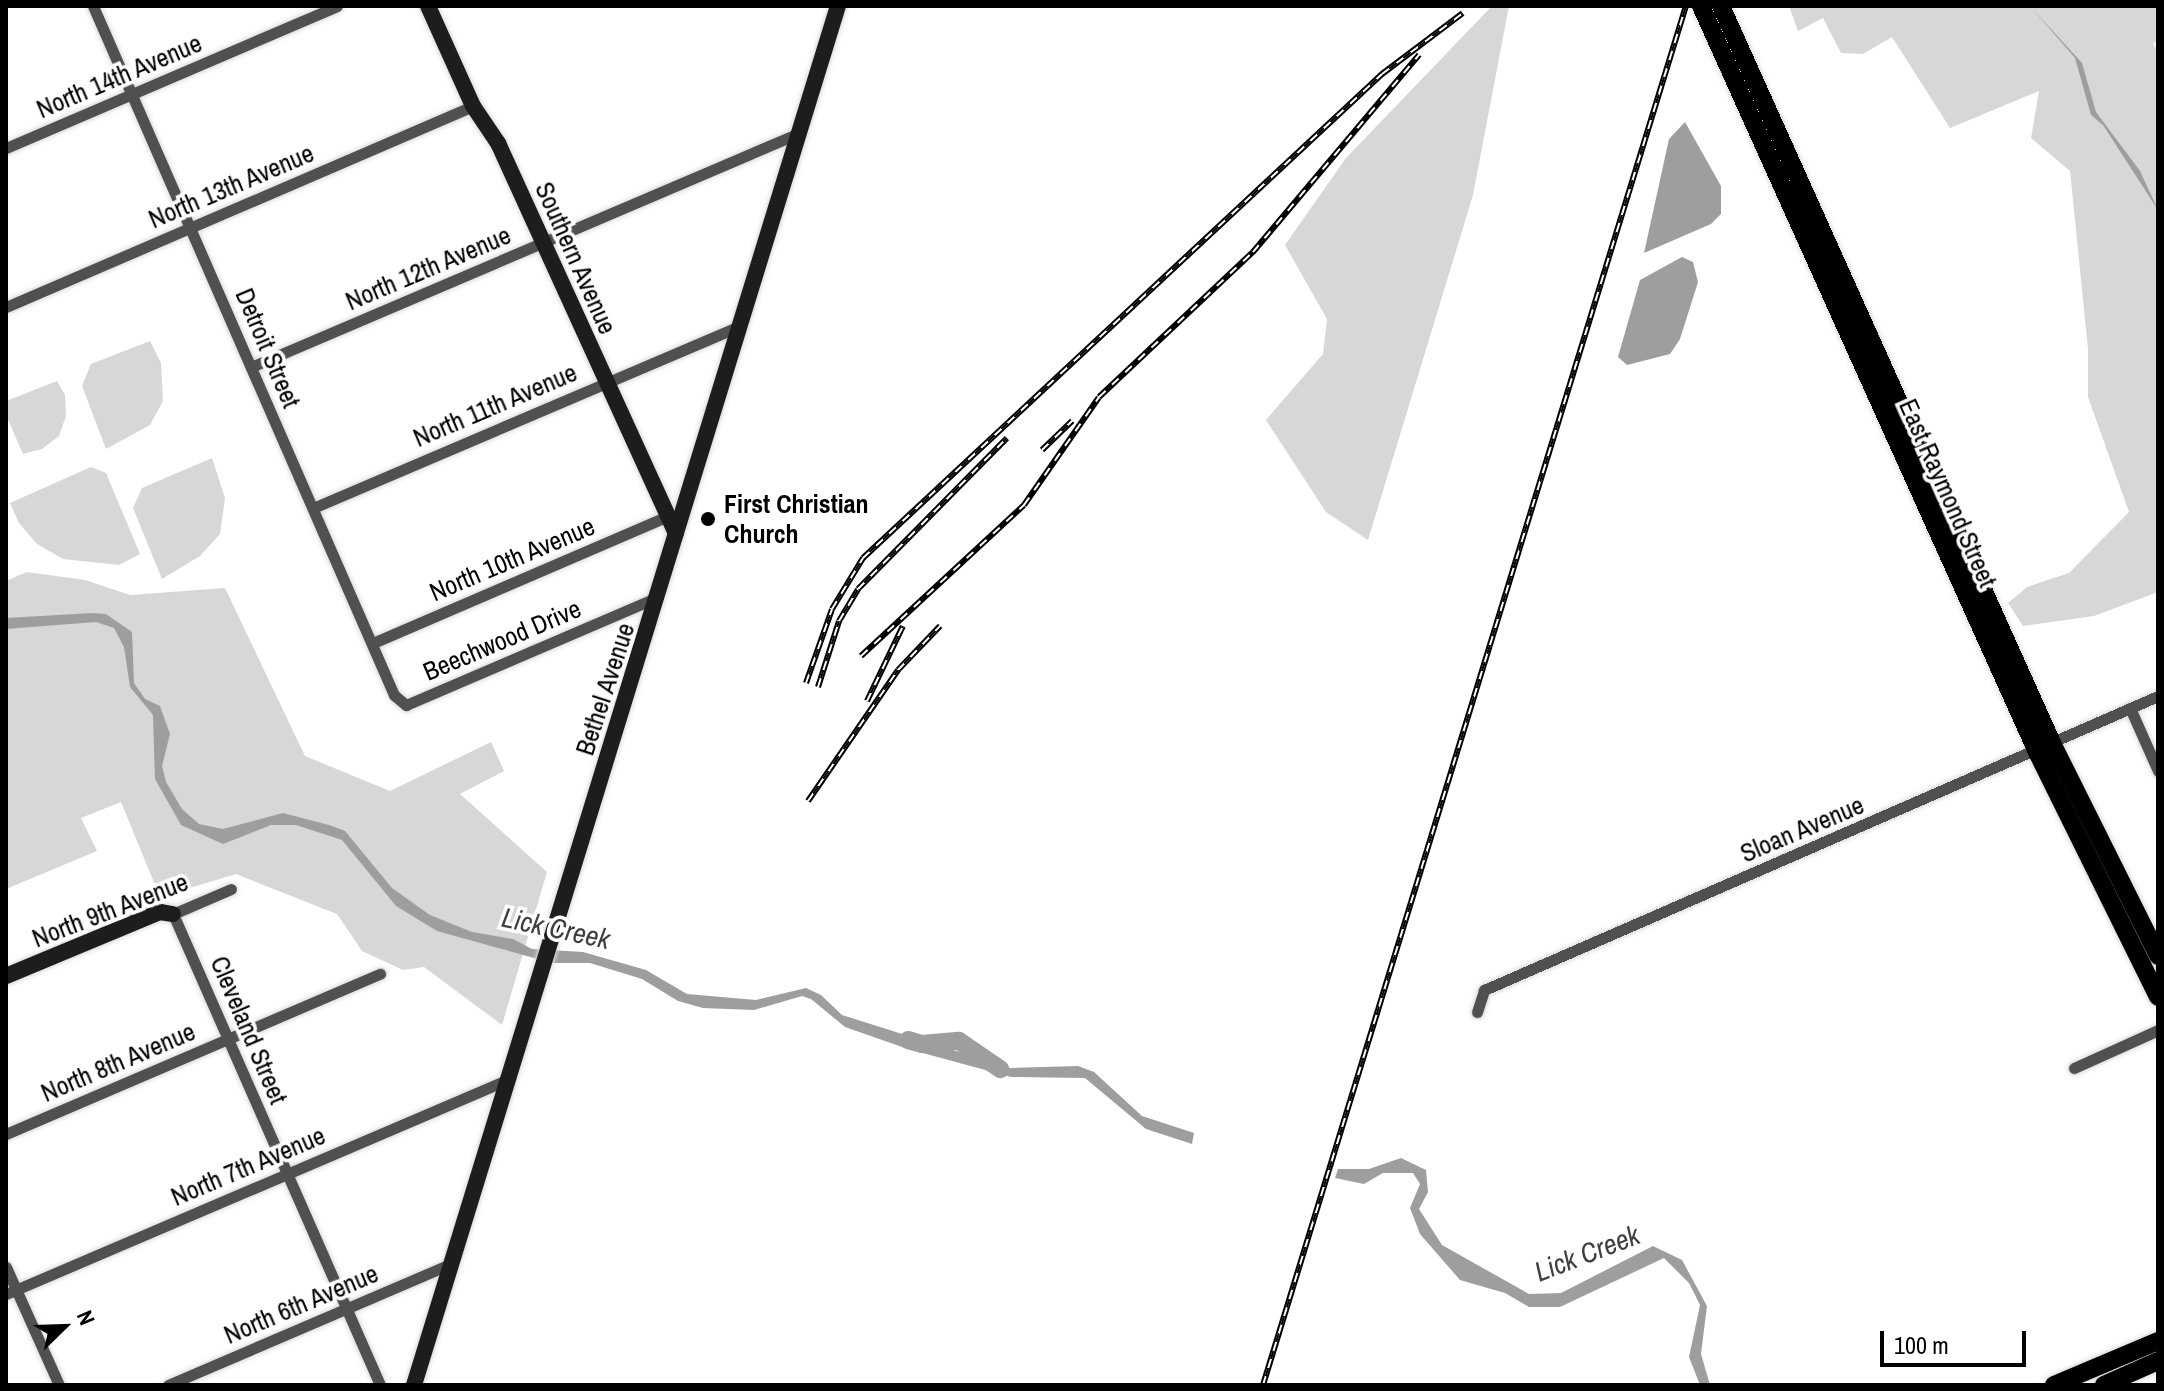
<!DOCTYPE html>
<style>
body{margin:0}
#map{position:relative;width:2164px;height:1391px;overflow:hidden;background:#fff;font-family:"Archivo Narrow",sans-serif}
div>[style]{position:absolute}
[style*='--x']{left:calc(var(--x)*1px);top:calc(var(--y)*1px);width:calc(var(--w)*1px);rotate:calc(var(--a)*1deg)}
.green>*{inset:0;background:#d7d7d7}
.water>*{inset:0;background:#9e9e9e}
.river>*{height:18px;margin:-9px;padding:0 9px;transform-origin:9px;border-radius:9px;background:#9e9e9e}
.roads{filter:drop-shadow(0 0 2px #dbdbdb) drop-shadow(0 0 2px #dbdbdb)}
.street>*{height:11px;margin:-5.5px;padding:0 5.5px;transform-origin:5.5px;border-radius:5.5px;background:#505050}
.secondary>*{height:16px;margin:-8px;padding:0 8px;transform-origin:8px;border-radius:8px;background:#1d1d1d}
.primary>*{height:18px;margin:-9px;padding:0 9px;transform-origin:9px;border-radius:9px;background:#000}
.rail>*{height:6px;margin-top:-3px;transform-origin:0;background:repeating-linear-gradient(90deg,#fff 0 9px,#000 0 18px);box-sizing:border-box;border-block:2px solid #000}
.dots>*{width:22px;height:22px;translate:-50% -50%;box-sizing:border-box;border:4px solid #fff;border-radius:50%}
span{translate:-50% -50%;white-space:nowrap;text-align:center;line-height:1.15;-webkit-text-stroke:7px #fff;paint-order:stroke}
.street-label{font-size:26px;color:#000}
.poi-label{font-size:26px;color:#000;font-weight:700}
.left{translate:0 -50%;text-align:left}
.water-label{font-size:28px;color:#3f3f3f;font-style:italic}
.frame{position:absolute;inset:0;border:8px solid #000;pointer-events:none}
.north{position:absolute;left:24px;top:1287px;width:80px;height:80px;-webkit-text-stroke:6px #fff;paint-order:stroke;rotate:67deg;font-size:22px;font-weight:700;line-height:32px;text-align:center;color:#000}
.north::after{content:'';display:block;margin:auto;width:28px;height:36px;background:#000;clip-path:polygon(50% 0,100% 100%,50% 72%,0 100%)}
.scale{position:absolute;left:1880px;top:1331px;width:146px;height:36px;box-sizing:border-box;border:4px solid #000;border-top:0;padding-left:10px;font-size:24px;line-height:28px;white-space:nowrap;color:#000;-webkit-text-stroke:6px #fff;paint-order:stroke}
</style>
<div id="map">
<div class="green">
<div style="clip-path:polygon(1492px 6px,1509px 6px,1473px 195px,1368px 540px,1326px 512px,1266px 420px,1323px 354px,1327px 319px,1285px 245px,1346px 158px)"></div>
<div style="clip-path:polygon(1789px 6px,2158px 6px,2158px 41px,2153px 43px,2158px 53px,2158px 592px,2094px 616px,2023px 626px,2008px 603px,2027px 587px,2069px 573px,2129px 512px,2088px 397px,2088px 349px,2070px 171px,2031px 138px,2039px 91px,1950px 128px,1892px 37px,1863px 54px,1841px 53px,1823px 18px,1798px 31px)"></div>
<div style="clip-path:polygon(150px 341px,161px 363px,163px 401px,150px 425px,106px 449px,82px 386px,91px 364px)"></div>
<div style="clip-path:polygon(57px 381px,65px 395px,66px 416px,59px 436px,42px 449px,23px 454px,6px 415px,6px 401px)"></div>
<div style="clip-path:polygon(212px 458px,225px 498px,220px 534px,200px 556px,162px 579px,133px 508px,142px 488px)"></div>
<div style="clip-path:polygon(91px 467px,106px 473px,140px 554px,119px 565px,63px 559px,37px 544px,19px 523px,10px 503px)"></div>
<div style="clip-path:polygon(27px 572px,85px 580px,130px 595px,225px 588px,305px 756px,390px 791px,491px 742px,504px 771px,460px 794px,547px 872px,502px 1025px,424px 967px,403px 970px,362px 951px,337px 914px,236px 874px,160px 897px,121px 802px,81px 818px,97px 851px,6px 889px,6px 581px)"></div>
</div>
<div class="water">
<div style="clip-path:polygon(2030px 6px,2082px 63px,2096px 112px,2140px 171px,2158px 210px,2103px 125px,2091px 115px,2075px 58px)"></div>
<div style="clip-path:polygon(1685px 122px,1721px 186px,1721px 214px,1711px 224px,1644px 253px,1669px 139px)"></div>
<div style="clip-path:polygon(1682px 257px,1693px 262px,1698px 282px,1680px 339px,1670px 354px,1627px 365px,1618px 357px,1640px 280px)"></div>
<div style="clip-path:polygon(92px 613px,106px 614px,132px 632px,134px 683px,145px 699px,160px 706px,170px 734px,162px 766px,166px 782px,182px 809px,199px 824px,223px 829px,283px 813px,329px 825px,345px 831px,392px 888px,430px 915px,472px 932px,513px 939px,532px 949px,583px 952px,646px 970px,687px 994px,756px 1000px,806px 988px,821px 995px,842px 1015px,1010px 1068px,1078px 1066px,1094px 1072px,1142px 1116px,1194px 1133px,1192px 1144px,1146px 1129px,1085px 1078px,1011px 1077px,908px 1049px,845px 1027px,811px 999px,802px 996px,754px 1010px,703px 1008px,678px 1001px,642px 979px,590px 963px,552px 963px,437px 931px,396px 906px,342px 840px,296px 825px,271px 825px,223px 844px,181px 825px,155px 779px,153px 715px,130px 687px,124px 647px,114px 628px,96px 622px,6px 629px,6px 618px)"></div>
<div style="clip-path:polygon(1401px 1158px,1426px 1170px,1428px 1192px,1419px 1209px,1442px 1245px,1529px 1294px,1561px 1293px,1653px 1246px,1682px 1260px,1707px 1306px,1701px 1354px,1710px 1385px,1700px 1385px,1689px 1357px,1700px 1305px,1689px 1283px,1664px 1258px,1560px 1307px,1529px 1307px,1505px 1293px,1460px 1280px,1420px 1234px,1410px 1208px,1420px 1184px,1413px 1173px,1383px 1173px,1364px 1184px,1335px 1178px,1338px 1169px,1369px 1169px)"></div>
</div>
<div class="river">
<div style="--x:908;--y:1040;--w:15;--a:16"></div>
<div style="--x:922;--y:1044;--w:37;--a:-5"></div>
<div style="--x:959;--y:1041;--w:50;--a:34.3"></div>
</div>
<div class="roads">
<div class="street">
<div style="--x:93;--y:6;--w:752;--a:66.4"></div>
<div style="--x:394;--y:695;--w:16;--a:40"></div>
<div style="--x:406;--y:705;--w:274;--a:-23.2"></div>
<div style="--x:6;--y:148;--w:360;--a:-23.2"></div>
<div style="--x:6;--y:307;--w:508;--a:-23.29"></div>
<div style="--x:251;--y:367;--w:596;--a:-23.12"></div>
<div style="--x:313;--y:508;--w:463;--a:-23.1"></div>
<div style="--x:373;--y:643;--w:321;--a:-23.3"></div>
<div style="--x:2130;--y:708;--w:69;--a:66"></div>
<div style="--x:231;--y:889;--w:63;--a:156.7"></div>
<div style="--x:173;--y:914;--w:514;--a:66.27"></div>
<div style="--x:1477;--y:1012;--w:23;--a:-72"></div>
<div style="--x:1484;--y:990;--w:735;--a:-23.57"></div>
<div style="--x:2074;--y:1068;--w:92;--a:-24.3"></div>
<div style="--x:6;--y:1134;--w:407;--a:-23.2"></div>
<div style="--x:6;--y:1267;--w:129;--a:65.8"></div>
<div style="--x:6;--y:1294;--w:545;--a:-23.13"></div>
<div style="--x:168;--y:1385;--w:309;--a:-23.2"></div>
</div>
<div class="secondary">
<div style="--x:428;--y:6;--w:110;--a:65.8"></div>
<div style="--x:473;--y:106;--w:45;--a:56"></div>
<div style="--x:498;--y:143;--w:429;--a:65.5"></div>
<div style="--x:6;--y:976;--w:167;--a:-22.6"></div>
<div style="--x:160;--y:912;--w:13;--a:9"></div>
<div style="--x:414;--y:1385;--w:1443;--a:-72.91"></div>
</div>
<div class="primary">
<div style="--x:1701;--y:6;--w:818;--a:65.75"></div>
<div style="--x:2037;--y:752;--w:273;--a:63.7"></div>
<div style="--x:1721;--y:6;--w:808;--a:65.81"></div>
<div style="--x:2052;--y:743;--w:238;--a:63.5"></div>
<div style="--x:2054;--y:1385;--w:113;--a:-22.9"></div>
<div style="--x:2104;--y:1385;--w:59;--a:-24"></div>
</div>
</div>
<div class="rail">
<div style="--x:1042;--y:450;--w:42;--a:-44"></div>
<div style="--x:861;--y:656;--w:222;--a:-42.8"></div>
<div style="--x:1024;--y:505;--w:131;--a:-55.2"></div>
<div style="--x:1099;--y:397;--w:212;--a:-43.3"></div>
<div style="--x:1253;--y:252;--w:258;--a:-49.9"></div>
<div style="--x:806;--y:683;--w:78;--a:-70.6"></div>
<div style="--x:832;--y:609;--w:60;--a:-58.7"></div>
<div style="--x:863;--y:558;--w:710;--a:-43"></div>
<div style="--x:1382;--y:74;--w:101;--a:-37"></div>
<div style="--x:818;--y:687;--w:69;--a:-72.3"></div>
<div style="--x:839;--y:621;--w:37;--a:-59"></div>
<div style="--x:858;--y:589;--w:212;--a:-45.4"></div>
<div style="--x:867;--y:701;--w:83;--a:-64.4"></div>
<div style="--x:808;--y:801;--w:159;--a:-55.5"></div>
<div style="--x:898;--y:670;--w:61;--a:-46.3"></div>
<div style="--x:1263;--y:1385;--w:1442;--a:-72.95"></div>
</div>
<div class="dots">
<div style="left:708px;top:519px;background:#000"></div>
</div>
<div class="street-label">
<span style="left:119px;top:76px;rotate:-23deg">North 14th Avenue</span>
<span style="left:231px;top:186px;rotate:-23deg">North 13th Avenue</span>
<span style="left:576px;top:258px;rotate:66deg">Southern Avenue</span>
<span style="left:428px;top:268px;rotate:-23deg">North 12th Avenue</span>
<span style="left:268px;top:348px;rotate:67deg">Detroit Street</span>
<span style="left:495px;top:405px;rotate:-23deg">North 11th Avenue</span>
<span style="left:1948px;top:493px;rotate:66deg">East Raymond Street</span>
<span style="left:512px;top:559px;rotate:-23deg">North 10th Avenue</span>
<span style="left:502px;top:640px;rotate:-23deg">Beechwood Drive</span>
<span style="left:605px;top:689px;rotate:-72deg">Bethel Avenue</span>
<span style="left:1802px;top:829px;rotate:-23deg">Sloan Avenue</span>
<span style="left:110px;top:910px;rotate:-21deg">North 9th Avenue</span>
<span style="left:249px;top:1030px;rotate:67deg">Cleveland Street</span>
<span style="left:118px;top:1062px;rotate:-23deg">North 8th Avenue</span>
<span style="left:248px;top:1166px;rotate:-23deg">North 7th Avenue</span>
<span style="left:301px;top:1304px;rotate:-23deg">North 6th Avenue</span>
</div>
<div class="poi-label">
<span class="left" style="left:724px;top:519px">First Christian<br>Church</span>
</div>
<div class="water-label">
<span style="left:556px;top:928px;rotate:12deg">Lick Creek</span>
<span style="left:1587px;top:1253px;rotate:-21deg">Lick Creek</span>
</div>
<div class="frame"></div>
<div class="north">N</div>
<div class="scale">100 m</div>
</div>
